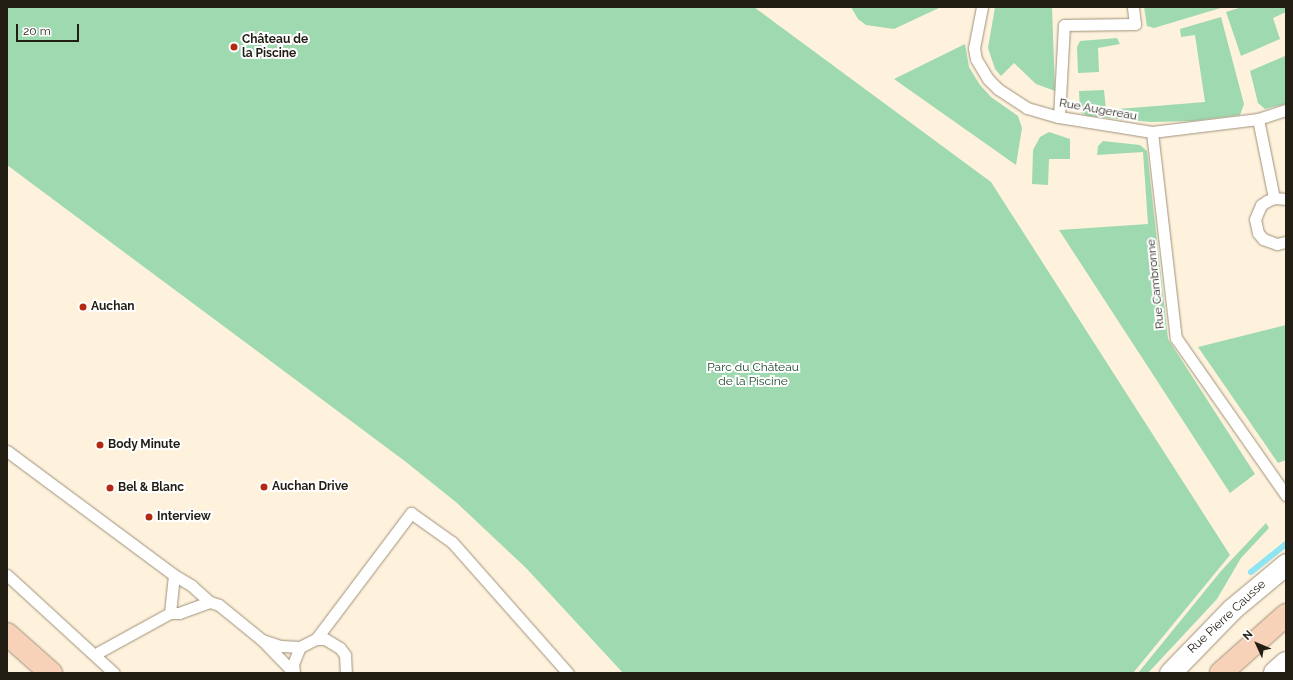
<!DOCTYPE html>
<meta charset="utf-8">
<style>
body{margin:0}
#map{position:relative;width:1293px;height:680px;overflow:hidden;background:#fef2dd;font-family:Raleway,sans-serif}
div>[style]{position:absolute}
[style*='--x']{left:calc(var(--x)*1px);top:calc(var(--y)*1px);width:calc(var(--w)*1px);rotate:calc(var(--a)*1deg)}
.green>*{inset:0;background:#9fd9af}
.stream>*{height:6px;margin:-3px;padding:0 3px;transform-origin:3px;border-radius:3px;background:#8fe4f4}
.roads{filter:drop-shadow(0 0 1px #9f9179) drop-shadow(0 0 1px #9f9179)}
.service>*{height:11px;margin:-5.5px;padding:0 5.5px;transform-origin:5.5px;border-radius:5.5px;background:#fff}
.minor>*{height:21px;margin:-10.5px;padding:0 10.5px;transform-origin:10.5px;border-radius:10.5px;background:#fff}
.tertiary>*{height:22px;margin:-11px;padding:0 11px;transform-origin:11px;border-radius:11px;background:#fff}
.primary>*{height:22px;margin:-11px;padding:0 11px;transform-origin:11px;border-radius:11px;background:#f8d1b9}
.dots>*{width:11px;height:11px;translate:-50% -50%;box-sizing:border-box;border:2px solid #fff;border-radius:50%}
span{translate:-50% -50%;white-space:nowrap;text-align:center;line-height:1.15;-webkit-text-stroke:4px #fff;paint-order:stroke}
.poi-label{font-size:12px;color:#231e14;font-weight:700}
.left{translate:0 -50%;text-align:left}
.street-label{font-size:12px;color:#231e14}
.park-label{font-size:12px;color:#133f23}
.frame{position:absolute;inset:0;border:8px solid #231e14;pointer-events:none}
.north{position:absolute;left:1237px;top:624px;width:40px;height:40px;-webkit-text-stroke:3px #fff;paint-order:stroke;rotate:314deg;font-size:11px;font-weight:700;line-height:16px;text-align:center;color:#231e14}
.north::after{content:'';display:block;margin:auto;width:14px;height:18px;background:#231e14;clip-path:polygon(50% 0,100% 100%,50% 72%,0 100%)}
.scale{position:absolute;left:16px;top:24px;width:63px;height:18px;box-sizing:border-box;border:2px solid #231e14;border-top:0;padding-left:5px;font-size:12px;line-height:14px;white-space:nowrap;color:#231e14;-webkit-text-stroke:3px #fff;paint-order:stroke}
</style>
<div id="map">
<div class="green">
<div style="clip-path:polygon(7px 7px,754px 7px,991px 182px,1230px 555px,1133px 673px,623px 673px,527px 569px,457px 503px,406px 462px,7px 165px)"></div>
<div style="clip-path:polygon(851px 7px,941px 7px,894px 29px,866px 25px,858px 19px)"></div>
<div style="clip-path:polygon(995px 7px,1052px 7px,1055px 91px,1036px 84px,1014px 63px,1001px 76px,995px 69px,988px 48px)"></div>
<div style="clip-path:polygon(1144px 7px,1224px 7px,1154px 28px,1147px 26px)"></div>
<div style="clip-path:polygon(1242px 7px,1286px 7px,1286px 12px,1273px 18px,1280px 39px,1241px 56px,1226px 12px)"></div>
<div style="clip-path:polygon(1221px 17px,1244px 104px,1240px 115px,1193px 121px,1151px 122px,1088px 116px,1080px 112px,1079px 91px,1104px 90px,1106px 110px,1205px 102px,1195px 35px,1181px 37px,1180px 29px)"></div>
<div style="clip-path:polygon(1117px 38px,1120px 44px,1098px 48px,1099px 72px,1078px 73px,1077px 47px,1080px 41px)"></div>
<div style="clip-path:polygon(965px 44px,969px 67px,980px 85px,991px 97px,1018px 116px,1022px 128px,1016px 165px,894px 79px)"></div>
<div style="clip-path:polygon(1285px 56px,1286px 104px,1265px 109px,1258px 103px,1250px 71px)"></div>
<div style="clip-path:polygon(1049px 132px,1070px 139px,1070px 159px,1049px 159px,1048px 185px,1032px 184px,1033px 150px,1040px 137px)"></div>
<div style="clip-path:polygon(1103px 141px,1140px 145px,1147px 151px,1168px 339px,1255px 474px,1230px 493px,1059px 230px,1148px 224px,1143px 152px,1097px 155px,1098px 146px)"></div>
<div style="clip-path:polygon(1286px 325px,1286px 460px,1278px 463px,1198px 347px)"></div>
<div style="clip-path:polygon(1266px 523px,1269px 528px,1241px 558px,1217px 599px,1148px 673px,1138px 673px,1221px 571px)"></div>
</div>
<div class="stream">
<div style="--x:1251;--y:572;--w:45;--a:-38.7"></div>
</div>
<div class="roads">
<div class="service">
<div style="--x:982;--y:7;--w:42;--a:101"></div>
<div style="--x:974;--y:48;--w:11;--a:80"></div>
<div style="--x:976;--y:59;--w:23;--a:59"></div>
<div style="--x:988;--y:79;--w:14;--a:45"></div>
<div style="--x:998;--y:89;--w:35;--a:33"></div>
<div style="--x:1027;--y:108;--w:33;--a:16"></div>
<div style="--x:1059;--y:117;--w:94;--a:9.2"></div>
<div style="--x:1152;--y:132;--w:107;--a:-7"></div>
<div style="--x:1258;--y:119;--w:29;--a:-18"></div>
<div style="--x:1059;--y:117;--w:92;--a:-86.9"></div>
<div style="--x:1064;--y:25;--w:71;--a:-0.8"></div>
<div style="--x:1135;--y:24;--w:17;--a:-97"></div>
<div style="--x:1258;--y:119;--w:81;--a:78.6"></div>
<div style="--x:1152;--y:132;--w:207;--a:83.4"></div>
<div style="--x:1176;--y:338;--w:192;--a:55"></div>
<div style="--x:1286;--y:199;--w:12;--a:-175"></div>
<div style="--x:1274;--y:198;--w:8;--a:157"></div>
<div style="--x:1267;--y:201;--w:7;--a:146"></div>
<div style="--x:1261;--y:205;--w:15;--a:113"></div>
<div style="--x:1255;--y:219;--w:14;--a:78"></div>
<div style="--x:1258;--y:233;--w:8;--a:50"></div>
<div style="--x:1263;--y:239;--w:15;--a:20"></div>
<div style="--x:1277;--y:244;--w:9;--a:-13"></div>
<div style="--x:7;--y:451;--w:208;--a:36.6"></div>
<div style="--x:174;--y:575;--w:21;--a:31"></div>
<div style="--x:192;--y:586;--w:24;--a:42"></div>
<div style="--x:210;--y:602;--w:9;--a:18"></div>
<div style="--x:219;--y:605;--w:55;--a:39.1"></div>
<div style="--x:262;--y:640;--w:46;--a:45.9"></div>
<div style="--x:7;--y:575;--w:145;--a:42.5"></div>
<div style="--x:170;--y:613;--w:9;--a:0"></div>
<div style="--x:179;--y:613;--w:33;--a:-20"></div>
<div style="--x:316;--y:639;--w:158;--a:-53"></div>
<div style="--x:411;--y:513;--w:50;--a:35.3"></div>
<div style="--x:452;--y:542;--w:175;--a:48.5"></div>
<div style="--x:262;--y:640;--w:20;--a:18"></div>
<div style="--x:281;--y:646;--w:19;--a:3"></div>
<div style="--x:99;--y:652;--w:81;--a:-28.8"></div>
<div style="--x:170;--y:613;--w:38;--a:-84"></div>
<div style="--x:294;--y:673;--w:9;--a:-96"></div>
<div style="--x:293;--y:664;--w:18;--a:-68"></div>
<div style="--x:300;--y:647;--w:18;--a:-27"></div>
<div style="--x:316;--y:639;--w:9;--a:0"></div>
<div style="--x:325;--y:639;--w:17;--a:31"></div>
<div style="--x:340;--y:648;--w:9;--a:54"></div>
<div style="--x:345;--y:655;--w:18;--a:87"></div>
</div>
<div class="minor">
<div style="--x:1170;--y:673;--w:89;--a:-45.9"></div>
<div style="--x:1232;--y:609;--w:70;--a:-39.8"></div>
</div>
<div class="tertiary">
<div style="--x:1275;--y:673;--w:15;--a:-42"></div>
</div>
<div class="primary">
<div style="--x:7;--y:634;--w:59;--a:41.6"></div>
<div style="--x:1221;--y:673;--w:87;--a:-41.7"></div>
</div>
</div>
<div class="dots">
<div style="left:234px;top:47px;background:#b52912"></div>
<div style="left:83px;top:307px;background:#b52912"></div>
<div style="left:100px;top:445px;background:#b52912"></div>
<div style="left:264px;top:487px;background:#b52912"></div>
<div style="left:110px;top:488px;background:#b52912"></div>
<div style="left:149px;top:517px;background:#b52912"></div>
</div>
<div class="poi-label">
<span class="left" style="left:242px;top:47px">Château de<br>la Piscine</span>
<span class="left" style="left:91px;top:307px">Auchan</span>
<span class="left" style="left:108px;top:445px">Body Minute</span>
<span class="left" style="left:272px;top:487px">Auchan Drive</span>
<span class="left" style="left:118px;top:488px">Bel &amp; Blanc</span>
<span class="left" style="left:157px;top:517px">Interview</span>
</div>
<div class="street-label">
<span style="left:1098px;top:110px;rotate:10deg">Rue Augereau</span>
<span style="left:1156px;top:284px;rotate:-96deg">Rue Cambronne</span>
<span style="left:1227px;top:617px;rotate:-43deg">Rue Pierre Causse</span>
</div>
<div class="park-label">
<span style="left:753px;top:375px">Parc du Château<br>de la Piscine</span>
</div>
<div class="frame"></div>
<div class="north">N</div>
<div class="scale">20 m</div>
</div>
